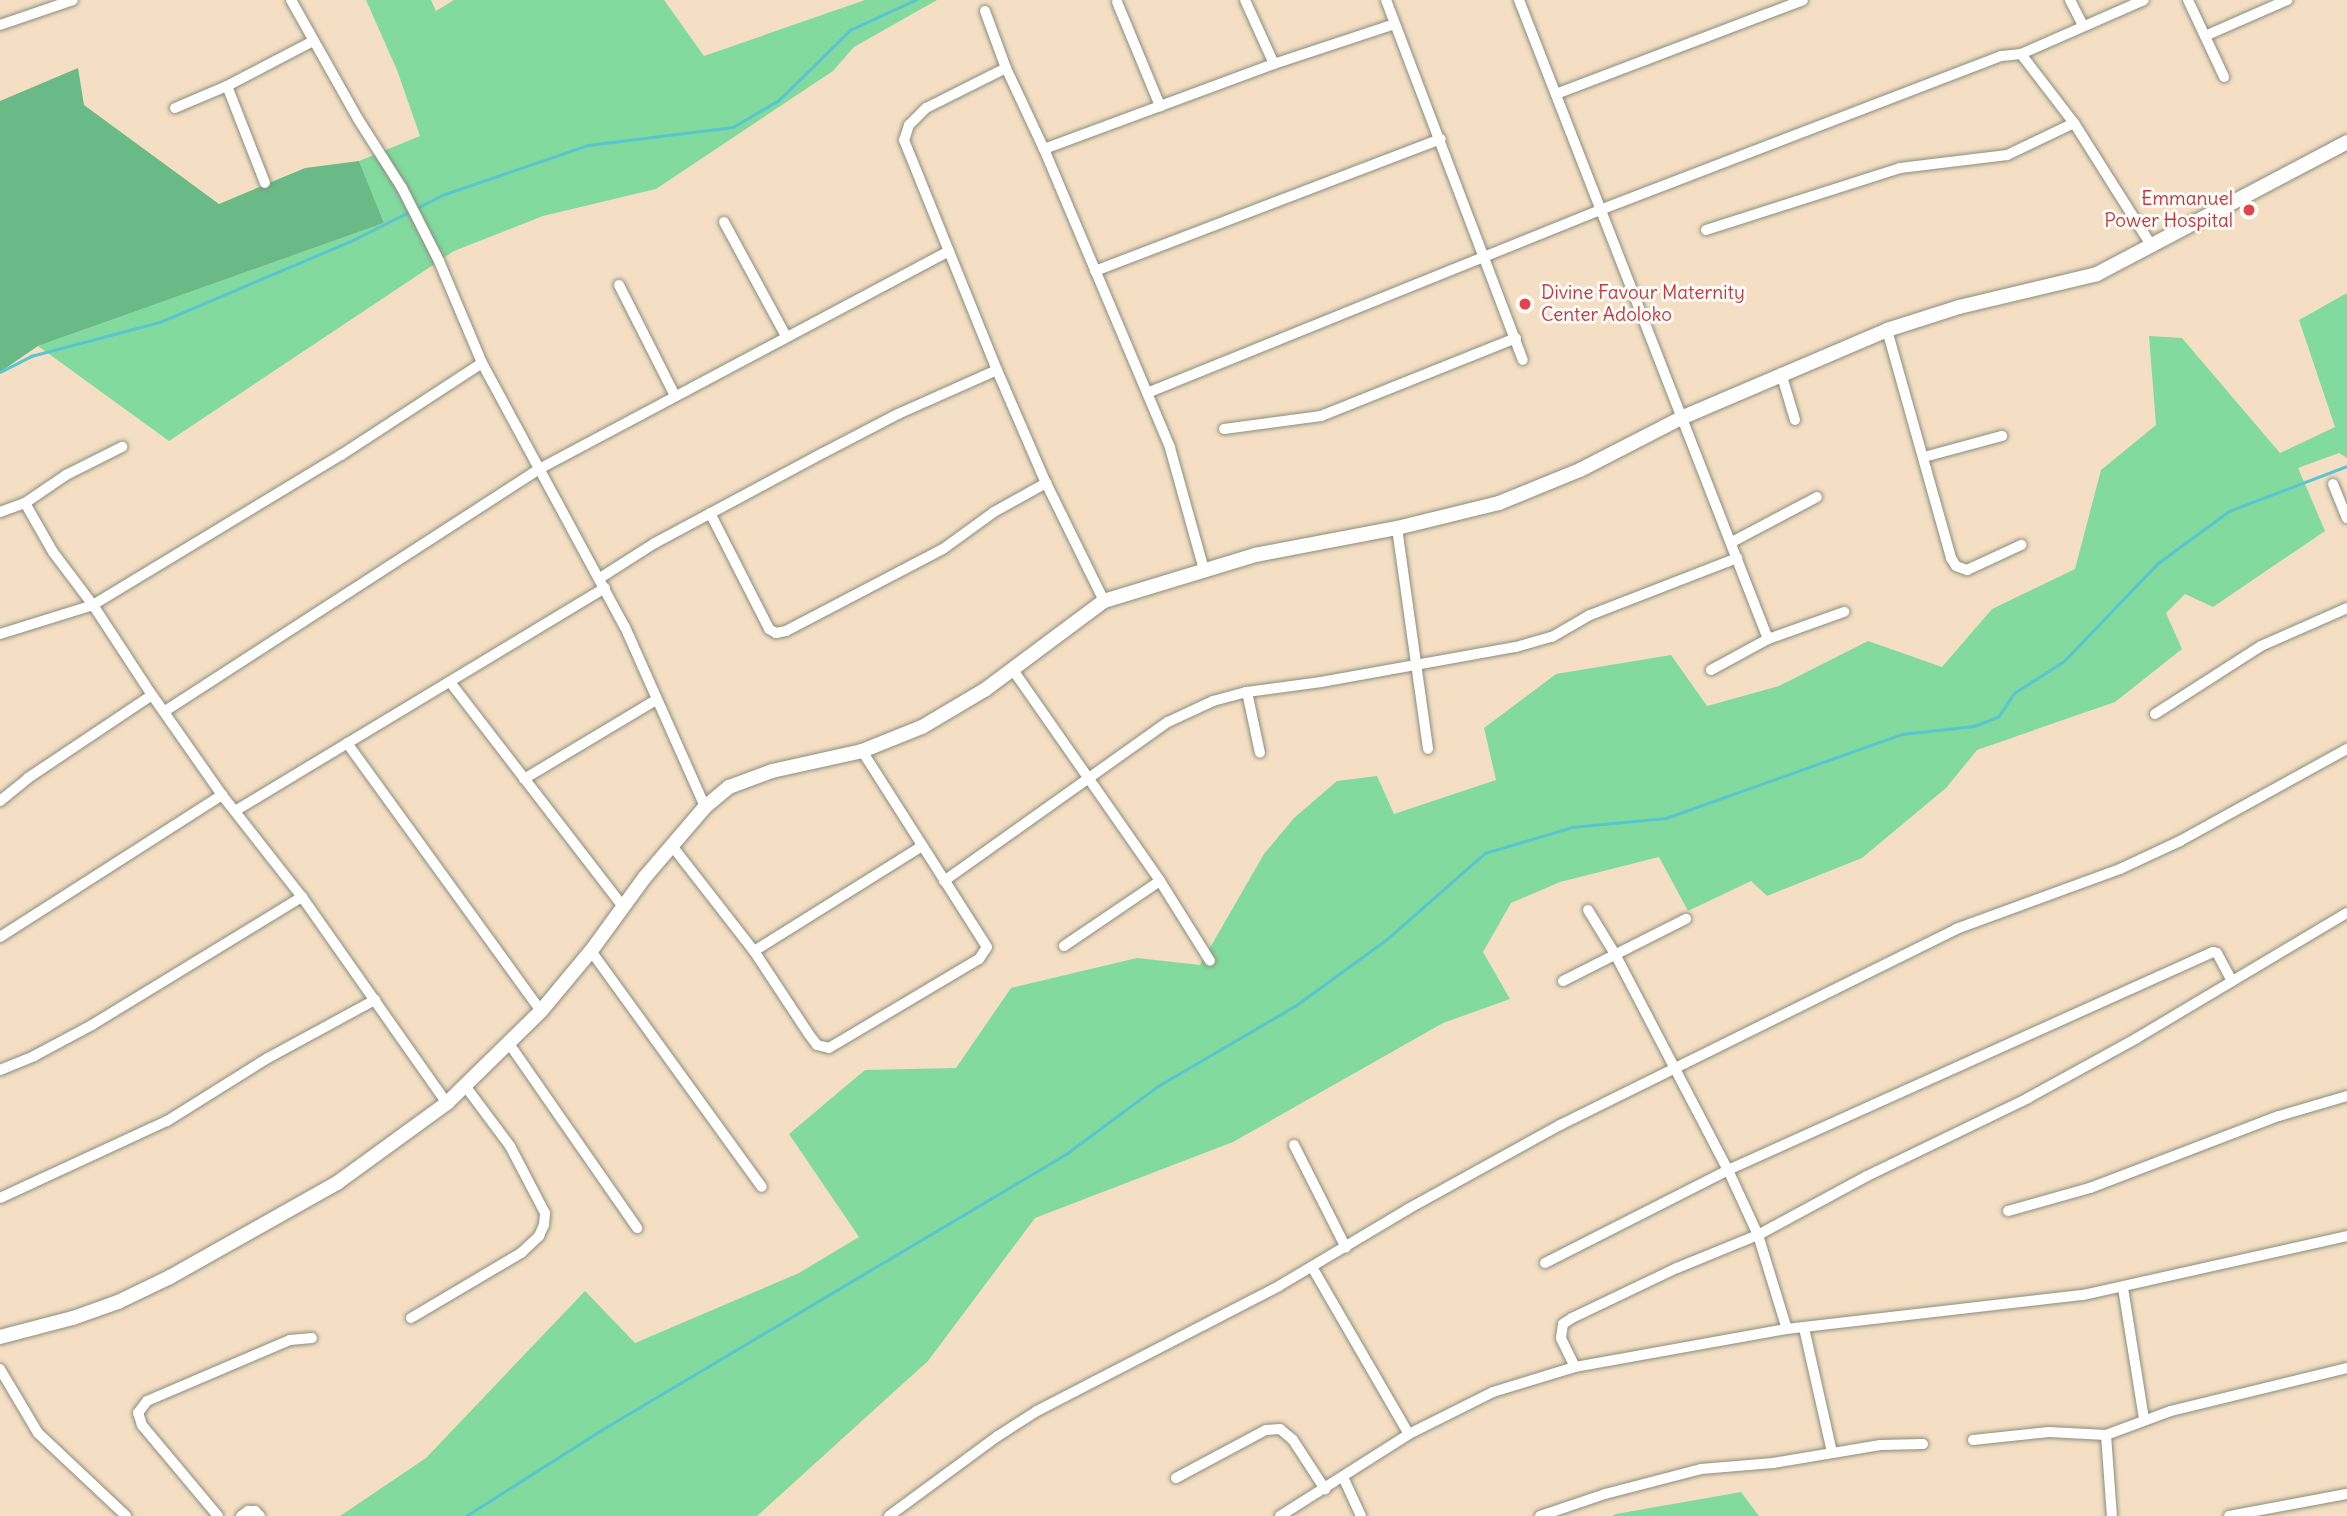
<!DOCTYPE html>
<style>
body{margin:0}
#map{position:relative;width:2347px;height:1516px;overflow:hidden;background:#f5dfc4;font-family:Delius,sans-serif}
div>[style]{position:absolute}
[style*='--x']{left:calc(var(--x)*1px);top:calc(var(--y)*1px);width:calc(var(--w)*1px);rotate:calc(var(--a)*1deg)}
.green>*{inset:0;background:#82da9f}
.forest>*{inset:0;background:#69ba86}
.stream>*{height:2.5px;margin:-1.25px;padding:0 1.25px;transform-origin:1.25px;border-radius:1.25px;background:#59c5d0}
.roads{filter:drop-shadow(0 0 2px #8a8e7c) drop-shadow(0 0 2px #8a8e7c)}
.minor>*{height:10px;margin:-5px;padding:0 5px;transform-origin:5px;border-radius:5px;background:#fff}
.tertiary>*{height:14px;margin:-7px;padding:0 7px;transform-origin:7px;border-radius:7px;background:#fff}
.dots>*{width:19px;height:19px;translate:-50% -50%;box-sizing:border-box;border:4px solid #fdfcf7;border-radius:50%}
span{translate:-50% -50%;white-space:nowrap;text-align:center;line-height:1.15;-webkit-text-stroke:6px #fdfcf7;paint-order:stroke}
.health-label{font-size:19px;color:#be3a42}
.right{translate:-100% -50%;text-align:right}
.left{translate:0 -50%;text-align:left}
</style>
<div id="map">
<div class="green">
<div style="clip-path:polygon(366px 0,431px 0,436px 11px,454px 0,664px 0,704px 56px,865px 0,937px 0,854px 47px,833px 71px,656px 189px,543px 216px,454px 251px,169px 441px,38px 346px,384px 223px,359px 161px,420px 136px,397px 70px)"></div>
<div style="clip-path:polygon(2347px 293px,2347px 458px,2339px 453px,2298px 468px,2325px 531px,2213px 607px,2185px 594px,2166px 613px,2182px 649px,2115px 702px,1977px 750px,1946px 788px,1862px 858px,1767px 896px,1751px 881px,1688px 911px,1659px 857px,1560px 882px,1511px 903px,1483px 952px,1510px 999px,1443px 1023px,1233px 1142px,1035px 1218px,928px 1361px,757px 1516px,340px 1516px,426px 1458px,585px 1291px,635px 1343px,799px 1273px,859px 1237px,789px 1134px,865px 1070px,956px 1068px,1011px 988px,1137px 958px,1200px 965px,1264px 854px,1294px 818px,1337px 781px,1377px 776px,1394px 814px,1496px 780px,1484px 728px,1556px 674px,1671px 655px,1707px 706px,1779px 686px,1868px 641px,1942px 667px,1992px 609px,2075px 569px,2101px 470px,2156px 425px,2149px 336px,2182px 338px,2280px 453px,2335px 427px,2299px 320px)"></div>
<div style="clip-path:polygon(1741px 1492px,1759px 1516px,1612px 1516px,1616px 1514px)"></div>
</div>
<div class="forest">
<div style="clip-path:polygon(78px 68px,84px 105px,219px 204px,305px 168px,359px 161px,384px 223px,38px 346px,0 372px,0 101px)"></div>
</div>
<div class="stream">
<div style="--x:417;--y:208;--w:31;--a:-27"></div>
<div style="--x:445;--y:194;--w:151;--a:-18.9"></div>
<div style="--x:588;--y:145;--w:146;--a:-7.1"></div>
<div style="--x:733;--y:127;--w:53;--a:-30.4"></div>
<div style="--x:779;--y:100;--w:100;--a:-44.6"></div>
<div style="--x:850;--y:30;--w:72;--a:-24.8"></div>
<div style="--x:0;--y:372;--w:35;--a:-27"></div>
<div style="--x:31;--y:356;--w:133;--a:-14.8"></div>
<div style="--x:160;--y:322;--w:210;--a:-23"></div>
<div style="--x:353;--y:240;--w:65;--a:-26.6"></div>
<div style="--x:466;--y:1516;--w:162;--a:-32.4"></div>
<div style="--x:603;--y:1429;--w:539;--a:-30.71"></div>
<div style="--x:1066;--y:1154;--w:114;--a:-36.5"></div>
<div style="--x:1158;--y:1086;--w:159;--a:-30.3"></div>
<div style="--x:1295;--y:1006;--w:112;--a:-36"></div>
<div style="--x:1386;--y:940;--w:132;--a:-41.3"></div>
<div style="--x:1485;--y:853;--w:91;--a:-16.6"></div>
<div style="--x:1572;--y:827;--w:94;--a:-5.5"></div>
<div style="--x:1666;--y:818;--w:251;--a:-19.6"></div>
<div style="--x:1902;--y:734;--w:72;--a:-6.3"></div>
<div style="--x:1974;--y:726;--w:26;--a:-21"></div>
<div style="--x:1998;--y:717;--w:29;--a:-56"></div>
<div style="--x:2014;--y:693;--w:59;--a:-32.6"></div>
<div style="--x:2064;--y:661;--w:136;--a:-46.2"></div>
<div style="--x:2158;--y:563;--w:88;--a:-36.2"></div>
<div style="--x:2229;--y:511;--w:126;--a:-20.9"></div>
</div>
<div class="roads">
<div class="minor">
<div style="--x:291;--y:0;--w:137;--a:60.6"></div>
<div style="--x:358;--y:119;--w:82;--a:57.5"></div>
<div style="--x:402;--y:188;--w:82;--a:63.1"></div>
<div style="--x:439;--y:261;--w:111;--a:67.1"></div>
<div style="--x:482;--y:363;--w:300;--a:61.6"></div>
<div style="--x:625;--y:627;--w:197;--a:66"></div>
<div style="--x:1245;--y:0;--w:70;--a:65.6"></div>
<div style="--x:1386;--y:0;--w:385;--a:69.2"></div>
<div style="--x:1519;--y:0;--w:686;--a:68.71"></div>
<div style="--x:2070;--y:0;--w:29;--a:63"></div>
<div style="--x:2188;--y:0;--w:85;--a:64.9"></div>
<div style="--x:1117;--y:2;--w:113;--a:67.5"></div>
<div style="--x:985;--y:11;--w:61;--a:69.8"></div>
<div style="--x:1006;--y:68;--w:89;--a:64.9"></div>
<div style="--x:1044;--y:149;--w:324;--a:67.1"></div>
<div style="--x:1170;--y:448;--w:127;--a:74.4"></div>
<div style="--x:0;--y:25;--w:77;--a:-18.9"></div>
<div style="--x:2205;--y:36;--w:90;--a:-23.7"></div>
<div style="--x:2021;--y:54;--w:87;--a:52.5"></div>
<div style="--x:2074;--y:123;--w:142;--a:57.7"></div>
<div style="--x:1006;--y:68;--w:89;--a:153.4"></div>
<div style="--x:926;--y:108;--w:24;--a:135"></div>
<div style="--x:909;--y:125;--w:16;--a:108"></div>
<div style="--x:904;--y:140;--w:248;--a:68"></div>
<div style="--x:997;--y:370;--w:123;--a:66.6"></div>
<div style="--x:1046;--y:483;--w:131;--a:63.8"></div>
<div style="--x:227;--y:86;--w:104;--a:68.6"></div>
<div style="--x:1556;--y:94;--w:264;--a:-20.8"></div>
<div style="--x:175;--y:108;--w:56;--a:-22.9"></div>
<div style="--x:227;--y:86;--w:97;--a:-27.6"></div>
<div style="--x:1044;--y:149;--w:245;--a:-20.3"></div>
<div style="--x:1274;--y:64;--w:127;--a:-18.3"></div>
<div style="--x:724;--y:222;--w:130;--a:61.5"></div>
<div style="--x:1706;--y:230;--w:204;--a:-17.7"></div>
<div style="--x:1900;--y:168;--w:108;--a:-6.9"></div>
<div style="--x:2007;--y:155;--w:74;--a:-25.5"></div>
<div style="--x:1095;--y:271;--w:370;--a:-20.9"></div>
<div style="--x:619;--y:285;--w:122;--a:63.2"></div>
<div style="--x:1887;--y:330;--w:237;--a:74.3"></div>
<div style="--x:1951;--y:558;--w:9;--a:58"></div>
<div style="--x:1956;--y:566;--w:12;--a:20"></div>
<div style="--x:1967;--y:570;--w:60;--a:-24.8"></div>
<div style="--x:1781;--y:373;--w:49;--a:73.4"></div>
<div style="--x:1147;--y:393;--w:489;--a:-22"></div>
<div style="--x:1600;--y:210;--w:430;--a:-21"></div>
<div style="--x:2002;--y:56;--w:19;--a:-6"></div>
<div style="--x:2021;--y:54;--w:134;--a:-23.7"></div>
<div style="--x:1224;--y:429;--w:98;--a:-7.6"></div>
<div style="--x:1321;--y:416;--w:210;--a:-21.8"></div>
<div style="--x:1924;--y:457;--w:81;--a:-15.1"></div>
<div style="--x:2333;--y:484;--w:37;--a:68"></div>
<div style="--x:25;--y:503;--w:56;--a:60.3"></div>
<div style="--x:53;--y:552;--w:66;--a:53"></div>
<div style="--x:93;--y:605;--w:108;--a:56.8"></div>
<div style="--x:152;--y:695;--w:122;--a:55"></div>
<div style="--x:222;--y:795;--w:130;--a:51.9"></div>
<div style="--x:302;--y:897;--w:252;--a:54.9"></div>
<div style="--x:0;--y:512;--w:27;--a:-20"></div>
<div style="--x:25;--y:503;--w:50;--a:-34.3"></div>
<div style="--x:66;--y:475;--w:63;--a:-26.6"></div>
<div style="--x:710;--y:513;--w:130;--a:63"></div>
<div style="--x:769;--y:629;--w:8;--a:30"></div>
<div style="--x:776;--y:633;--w:10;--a:-11"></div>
<div style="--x:786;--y:631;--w:177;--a:-27.6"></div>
<div style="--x:943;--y:549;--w:63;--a:-36"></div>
<div style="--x:994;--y:512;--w:60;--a:-29.1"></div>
<div style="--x:1397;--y:528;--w:223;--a:82"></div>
<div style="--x:1732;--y:542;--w:96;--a:-27.9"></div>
<div style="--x:600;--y:578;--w:65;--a:-32.5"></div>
<div style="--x:655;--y:543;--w:191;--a:-28.2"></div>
<div style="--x:823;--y:453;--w:85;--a:-27.5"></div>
<div style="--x:898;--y:414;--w:108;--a:-24"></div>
<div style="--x:0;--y:634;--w:97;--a:-17.3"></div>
<div style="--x:93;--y:605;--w:290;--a:-31.2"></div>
<div style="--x:341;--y:455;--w:168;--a:-33.1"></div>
<div style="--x:1013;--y:670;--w:257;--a:55.1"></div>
<div style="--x:1160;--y:881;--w:94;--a:58"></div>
<div style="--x:1711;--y:670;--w:65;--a:-28.5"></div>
<div style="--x:1768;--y:639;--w:81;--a:-19.6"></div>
<div style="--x:450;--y:682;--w:282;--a:52.4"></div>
<div style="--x:1247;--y:692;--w:62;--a:78"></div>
<div style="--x:165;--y:711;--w:448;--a:-32.9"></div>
<div style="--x:541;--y:468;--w:462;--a:-28"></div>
<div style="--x:2155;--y:714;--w:126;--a:-32.7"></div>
<div style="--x:2261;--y:646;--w:94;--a:-23.8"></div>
<div style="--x:347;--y:743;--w:331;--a:54.1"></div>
<div style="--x:524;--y:779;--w:154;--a:-30.9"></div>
<div style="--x:0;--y:801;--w:36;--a:-39"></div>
<div style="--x:28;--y:778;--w:149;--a:-33.8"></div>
<div style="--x:235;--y:811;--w:432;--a:-31.1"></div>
<div style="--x:673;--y:847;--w:132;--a:52.1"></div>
<div style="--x:754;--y:951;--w:98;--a:56.6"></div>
<div style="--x:808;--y:1033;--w:15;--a:53"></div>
<div style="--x:817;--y:1045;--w:12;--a:14"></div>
<div style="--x:829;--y:1048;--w:174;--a:-30.7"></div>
<div style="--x:979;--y:959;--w:14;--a:-56"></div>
<div style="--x:987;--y:947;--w:232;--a:-122.5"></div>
<div style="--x:944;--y:881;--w:275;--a:-35.4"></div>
<div style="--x:1168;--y:722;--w:50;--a:-25"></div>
<div style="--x:1213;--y:701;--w:35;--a:-15"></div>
<div style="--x:1247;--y:692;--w:75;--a:-7.7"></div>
<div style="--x:1321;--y:682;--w:198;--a:-10.2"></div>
<div style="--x:1516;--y:647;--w:37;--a:-16"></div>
<div style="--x:1552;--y:637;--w:44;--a:-30.1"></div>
<div style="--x:1590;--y:615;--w:158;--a:-21.2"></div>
<div style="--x:1588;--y:910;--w:52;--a:58.5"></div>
<div style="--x:1615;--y:954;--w:244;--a:62.4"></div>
<div style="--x:1728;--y:1170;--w:72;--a:65.2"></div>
<div style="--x:1758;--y:1235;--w:98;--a:72.9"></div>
<div style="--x:0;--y:937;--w:264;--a:-32.6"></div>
<div style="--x:1064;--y:946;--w:116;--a:-34.1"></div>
<div style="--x:591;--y:951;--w:291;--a:54.1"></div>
<div style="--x:754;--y:951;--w:198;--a:-32"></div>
<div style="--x:1563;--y:981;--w:138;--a:-26.8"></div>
<div style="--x:510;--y:1045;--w:223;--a:55.2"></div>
<div style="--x:0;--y:1070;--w:37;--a:-22"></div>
<div style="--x:34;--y:1056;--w:66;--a:-28.1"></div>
<div style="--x:92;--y:1025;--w:246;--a:-31.4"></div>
<div style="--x:1294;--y:1145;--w:115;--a:63.2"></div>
<div style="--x:0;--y:1198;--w:184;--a:-24.8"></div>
<div style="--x:167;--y:1121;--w:119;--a:-32"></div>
<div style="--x:268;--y:1058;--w:122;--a:-28.5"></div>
<div style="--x:2008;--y:1211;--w:85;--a:-15.7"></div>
<div style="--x:2090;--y:1188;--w:202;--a:-20.9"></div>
<div style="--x:2279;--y:1116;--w:71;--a:-16.4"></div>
<div style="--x:1545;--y:1263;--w:205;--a:-26.9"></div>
<div style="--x:1728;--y:1170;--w:532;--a:-24.2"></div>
<div style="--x:2213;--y:952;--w:4;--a:14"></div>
<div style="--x:2217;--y:953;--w:32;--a:62"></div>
<div style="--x:1312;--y:1267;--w:193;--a:59.9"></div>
<div style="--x:2123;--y:1288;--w:133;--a:80.9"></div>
<div style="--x:411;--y:1318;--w:128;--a:-30.6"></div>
<div style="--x:521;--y:1253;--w:25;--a:-43"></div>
<div style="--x:539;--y:1236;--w:12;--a:-66"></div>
<div style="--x:544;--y:1225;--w:12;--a:-85"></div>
<div style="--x:545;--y:1213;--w:76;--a:-117.6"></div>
<div style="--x:510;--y:1146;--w:74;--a:-126.7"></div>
<div style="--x:1804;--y:1328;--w:127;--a:77.3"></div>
<div style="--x:1575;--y:1367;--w:32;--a:-116"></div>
<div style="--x:1561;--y:1338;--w:14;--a:-82"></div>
<div style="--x:1563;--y:1324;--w:11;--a:-34"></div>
<div style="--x:1572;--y:1318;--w:116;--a:-25.5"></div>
<div style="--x:1677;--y:1268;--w:87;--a:-22.2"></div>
<div style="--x:1758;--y:1235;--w:124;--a:-28.4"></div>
<div style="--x:1867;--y:1176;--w:179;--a:-25.8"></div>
<div style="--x:2028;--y:1098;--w:124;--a:-28.8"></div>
<div style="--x:2137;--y:1038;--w:244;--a:-30.8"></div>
<div style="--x:0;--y:1369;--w:74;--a:59.3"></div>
<div style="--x:38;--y:1433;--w:121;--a:43.3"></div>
<div style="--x:2106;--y:1435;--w:81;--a:85.8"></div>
<div style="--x:1973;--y:1440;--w:76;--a:-6"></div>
<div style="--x:2049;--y:1432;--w:57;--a:3"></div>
<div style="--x:2106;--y:1435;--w:69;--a:-20.3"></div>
<div style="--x:2171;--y:1411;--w:181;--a:-13.7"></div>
<div style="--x:1343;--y:1477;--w:43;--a:65.2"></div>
<div style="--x:1176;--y:1478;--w:102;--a:-28.1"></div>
<div style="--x:1266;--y:1430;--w:14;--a:-4"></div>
<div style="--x:1280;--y:1429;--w:17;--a:40"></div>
<div style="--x:1293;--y:1440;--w:59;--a:56.9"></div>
<div style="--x:218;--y:1516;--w:119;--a:-129.9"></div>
<div style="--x:142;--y:1425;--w:13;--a:-108"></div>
<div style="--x:138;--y:1413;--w:15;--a:-53"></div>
<div style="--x:147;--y:1401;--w:155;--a:-23.1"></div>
<div style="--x:290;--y:1340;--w:22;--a:-5"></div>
<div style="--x:241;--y:1516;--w:9;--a:-36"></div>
<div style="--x:248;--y:1511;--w:7;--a:0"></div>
<div style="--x:255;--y:1511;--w:7;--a:45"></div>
<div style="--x:889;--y:1516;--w:135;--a:-36.3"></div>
<div style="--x:998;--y:1436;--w:46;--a:-32.7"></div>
<div style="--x:1037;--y:1411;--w:272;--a:-27.3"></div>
<div style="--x:1279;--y:1286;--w:150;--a:-30.8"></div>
<div style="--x:1408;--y:1209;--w:174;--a:-28.9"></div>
<div style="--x:1560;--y:1125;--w:442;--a:-26.3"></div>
<div style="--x:1956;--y:929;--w:175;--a:-20.1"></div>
<div style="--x:2120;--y:869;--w:66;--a:-25"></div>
<div style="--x:2180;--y:841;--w:191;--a:-28.9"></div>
<div style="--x:1280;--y:1516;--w:153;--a:-32.4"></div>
<div style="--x:1409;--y:1434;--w:94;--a:-26.6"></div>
<div style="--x:1493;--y:1392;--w:86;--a:-17"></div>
<div style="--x:1575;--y:1367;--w:215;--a:-10.2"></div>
<div style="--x:1787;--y:1329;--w:298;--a:-6.6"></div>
<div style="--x:2083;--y:1295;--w:271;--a:-12.6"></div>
<div style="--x:1540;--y:1516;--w:69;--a:-18.7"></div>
<div style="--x:1605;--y:1494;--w:99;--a:-14.6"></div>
<div style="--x:1701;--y:1469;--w:72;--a:-4.8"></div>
<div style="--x:1773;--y:1463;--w:109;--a:-9.5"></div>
<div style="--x:1880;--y:1445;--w:43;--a:-1.3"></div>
<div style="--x:2229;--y:1516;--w:120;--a:-10.6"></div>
</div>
<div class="tertiary">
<div style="--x:0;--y:1337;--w:75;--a:-14.6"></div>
<div style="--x:73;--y:1318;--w:48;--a:-19.6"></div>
<div style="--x:118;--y:1302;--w:58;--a:-25.7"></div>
<div style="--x:170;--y:1277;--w:192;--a:-29.4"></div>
<div style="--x:337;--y:1183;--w:136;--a:-36"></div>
<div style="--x:447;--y:1103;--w:132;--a:-44.4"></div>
<div style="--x:541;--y:1011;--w:78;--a:-50.2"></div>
<div style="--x:591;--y:951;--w:92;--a:-53.9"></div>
<div style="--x:645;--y:877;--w:92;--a:-49.4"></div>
<div style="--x:705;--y:807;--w:31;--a:-40"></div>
<div style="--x:729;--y:787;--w:46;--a:-20.4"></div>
<div style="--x:772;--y:771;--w:92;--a:-12.5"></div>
<div style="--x:862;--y:751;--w:65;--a:-21.8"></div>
<div style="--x:922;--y:727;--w:74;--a:-30.7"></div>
<div style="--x:986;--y:689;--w:147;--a:-36.7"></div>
<div style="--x:1104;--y:601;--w:158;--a:-16.9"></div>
<div style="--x:1255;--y:555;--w:145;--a:-10.8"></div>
<div style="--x:1397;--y:528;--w:105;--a:-13.8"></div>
<div style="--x:1499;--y:503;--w:87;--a:-22.2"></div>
<div style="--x:1580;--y:470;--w:114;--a:-27.2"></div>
<div style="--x:1681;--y:418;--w:224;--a:-23.1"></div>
<div style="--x:1887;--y:330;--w:76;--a:-17.7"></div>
<div style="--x:1959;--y:307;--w:142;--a:-13.4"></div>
<div style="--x:2097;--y:274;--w:283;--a:-27.8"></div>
</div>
</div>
<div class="dots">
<div style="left:2249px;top:210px;background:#e0444e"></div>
<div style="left:1525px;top:304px;background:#e0444e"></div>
</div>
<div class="health-label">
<span class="right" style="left:2233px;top:210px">Emmanuel<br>Power Hospital</span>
<span class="left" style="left:1541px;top:304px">Divine Favour Maternity<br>Center Adoloko</span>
</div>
</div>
